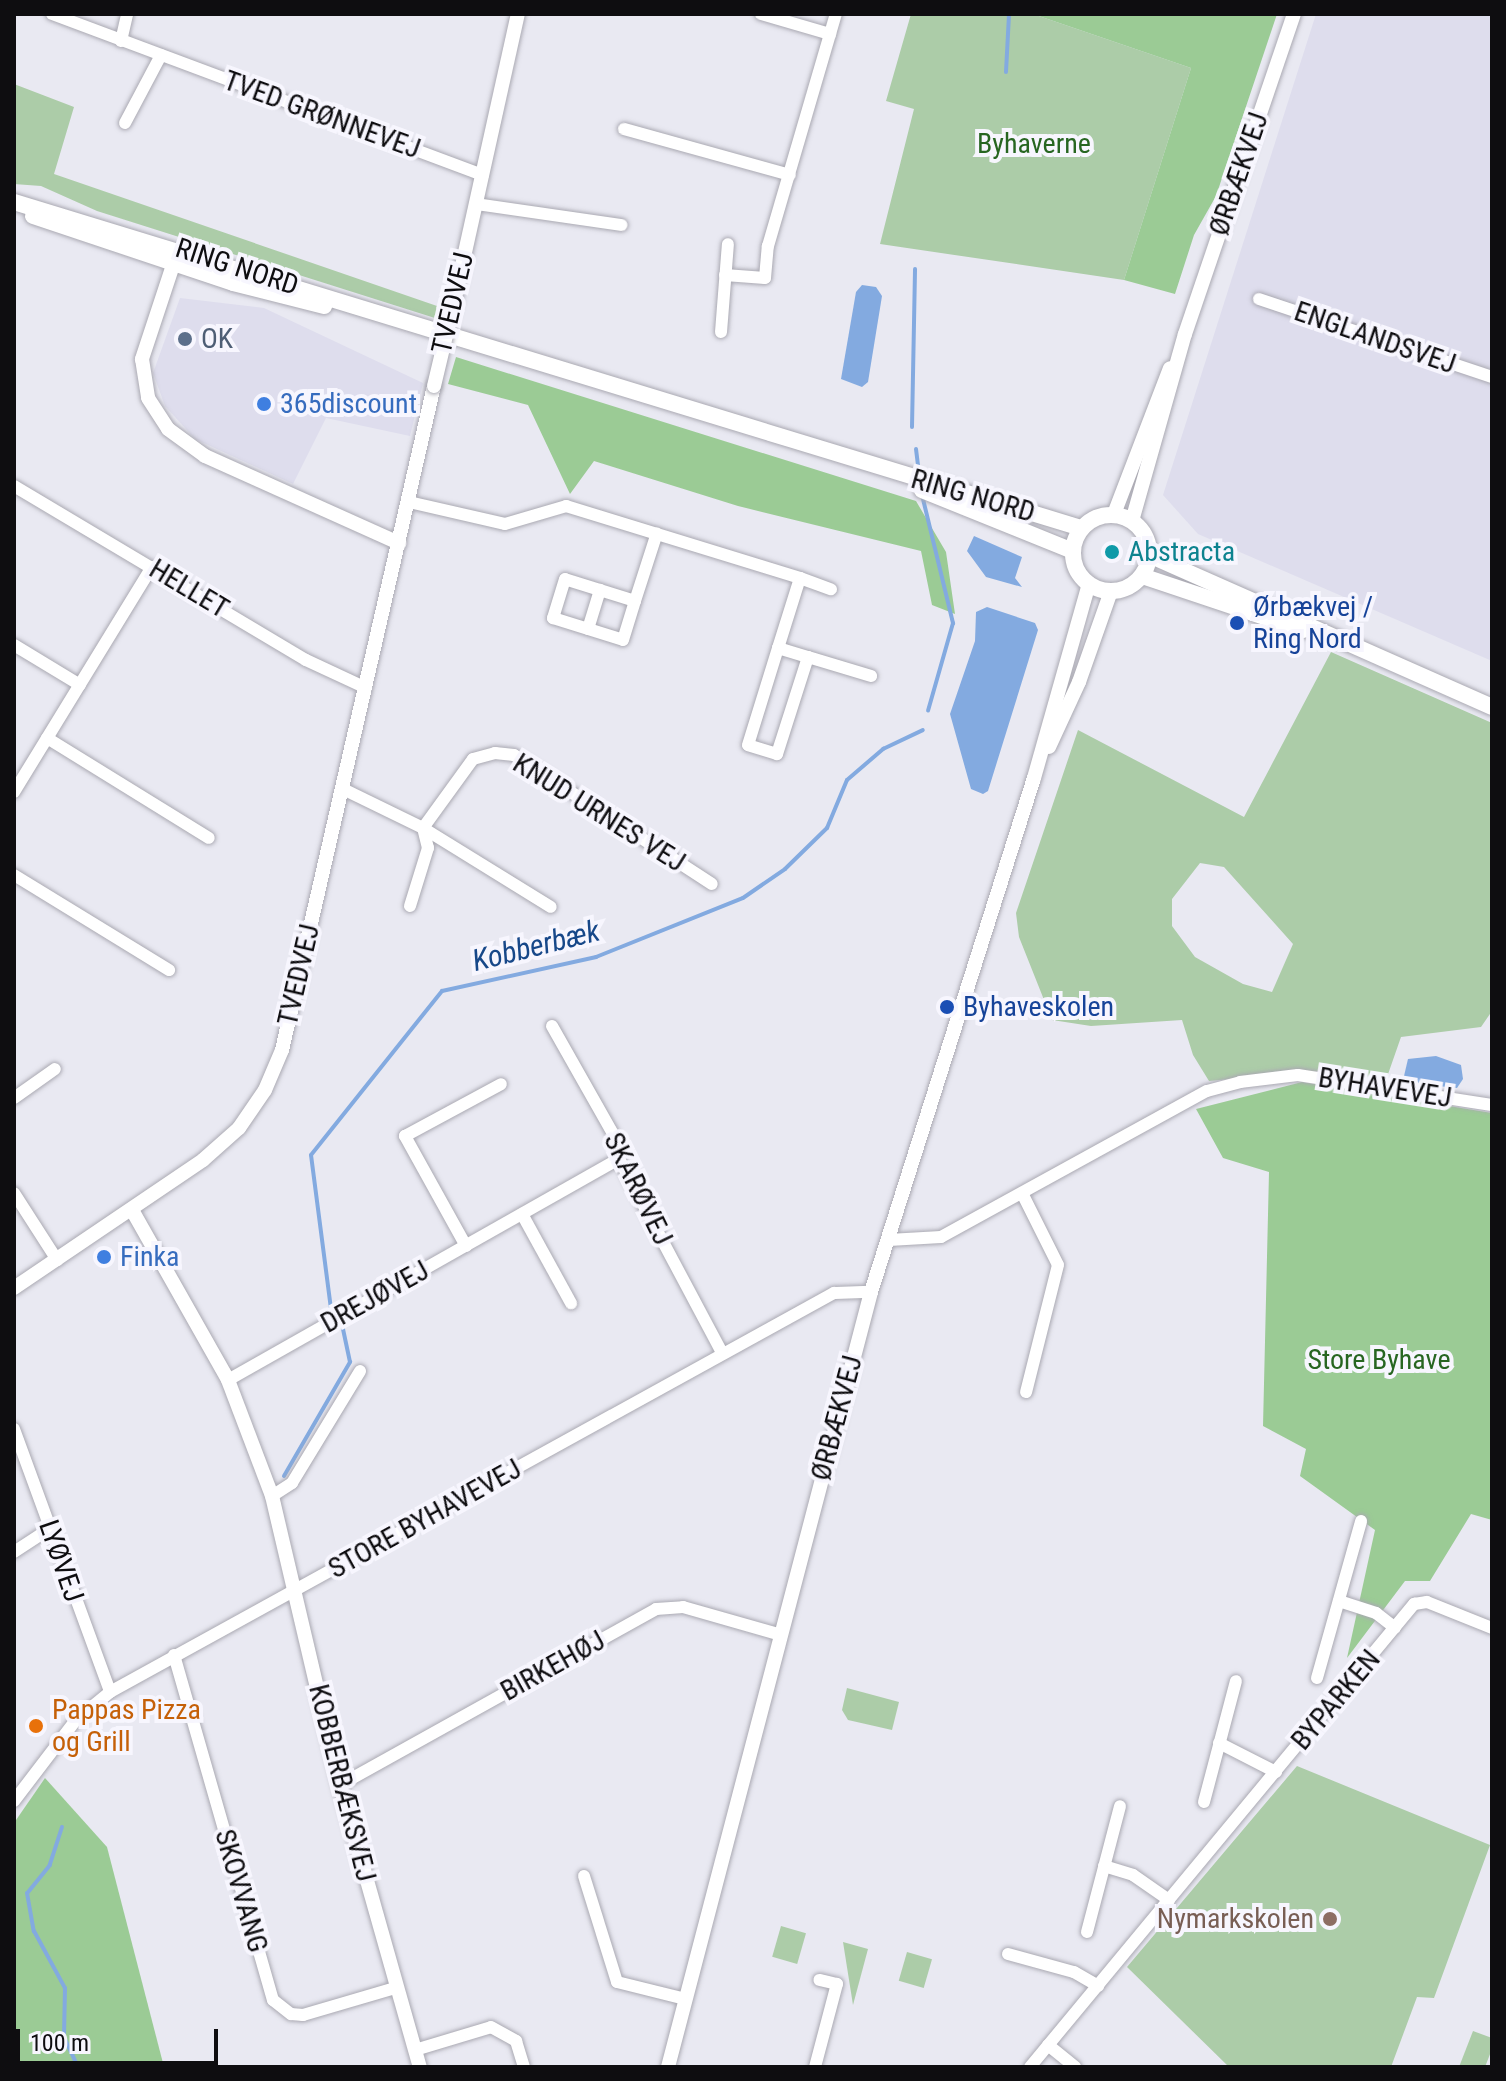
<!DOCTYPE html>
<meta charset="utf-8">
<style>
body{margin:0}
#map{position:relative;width:1506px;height:2081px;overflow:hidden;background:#e9e9f2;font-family:"Roboto Condensed",sans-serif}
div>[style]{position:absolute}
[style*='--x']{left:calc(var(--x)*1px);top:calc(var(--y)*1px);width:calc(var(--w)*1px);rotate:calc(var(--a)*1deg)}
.built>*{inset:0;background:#dedded}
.green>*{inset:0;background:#accca8;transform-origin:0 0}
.forest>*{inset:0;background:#9bcb95}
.water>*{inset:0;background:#83aae0}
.stream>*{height:4px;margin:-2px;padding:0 2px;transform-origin:2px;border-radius:2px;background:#83aae0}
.roads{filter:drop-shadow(0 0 2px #aaa9b2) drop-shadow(0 0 2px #aaa9b2)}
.minor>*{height:12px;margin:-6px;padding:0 6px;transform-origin:6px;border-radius:6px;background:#fff}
.tertiary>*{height:14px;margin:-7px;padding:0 7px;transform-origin:7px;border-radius:7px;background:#fff}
.secondary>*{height:16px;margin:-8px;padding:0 8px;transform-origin:8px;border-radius:8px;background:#fff}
.secondary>.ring{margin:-8px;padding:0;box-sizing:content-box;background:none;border:16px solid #fff;border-radius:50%}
.bridges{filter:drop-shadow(0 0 2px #aaa9b2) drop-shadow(0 0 2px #aaa9b2)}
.tertiary-bridge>*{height:14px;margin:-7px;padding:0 7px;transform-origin:7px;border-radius:7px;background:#fff}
.dots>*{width:22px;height:22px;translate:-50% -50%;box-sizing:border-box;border:4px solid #f7f6fe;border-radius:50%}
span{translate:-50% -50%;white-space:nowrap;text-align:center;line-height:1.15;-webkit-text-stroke:8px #f7f6fe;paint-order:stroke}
.street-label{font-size:28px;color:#0e0d10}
.park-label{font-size:28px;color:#276621}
.service-label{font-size:28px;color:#4e5e75}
.left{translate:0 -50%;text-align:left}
.shop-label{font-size:28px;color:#366cbe}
.culture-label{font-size:28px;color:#0d838f}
.transit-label{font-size:28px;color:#164399}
.food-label{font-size:28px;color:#c56008}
.education-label{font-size:28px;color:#785e54}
.right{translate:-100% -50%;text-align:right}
.water-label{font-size:30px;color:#174889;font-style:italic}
.frame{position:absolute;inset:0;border:16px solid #0e0d10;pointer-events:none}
.scale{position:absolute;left:16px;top:2029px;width:202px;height:36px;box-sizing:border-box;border:4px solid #0e0d10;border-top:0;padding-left:10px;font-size:24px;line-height:28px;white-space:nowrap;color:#0e0d10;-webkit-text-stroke:6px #f7f6fe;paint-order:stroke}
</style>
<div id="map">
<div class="built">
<div style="clip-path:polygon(1316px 14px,1492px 14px,1492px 661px,1198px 534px,1163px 495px)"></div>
<div style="clip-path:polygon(180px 298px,264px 308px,423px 383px,410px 436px,326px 418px,293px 484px,195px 439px,165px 406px,153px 373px)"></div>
</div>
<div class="green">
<div style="clip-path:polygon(911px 14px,1033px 14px,1191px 68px,1124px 280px,880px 244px,914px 109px,886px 101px)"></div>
<div style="clip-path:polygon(14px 84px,74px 107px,54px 174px,437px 306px,438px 319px,97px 211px,41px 186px,14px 184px)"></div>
<div style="clip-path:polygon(evenodd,1331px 652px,1492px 723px,1492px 1011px,1481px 1027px,1401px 1037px,1386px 1080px,1332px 1070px,1209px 1081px,1193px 1055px,1182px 1020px,1091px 1026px,1052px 1020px,1019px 937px,1016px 913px,1078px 730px,1244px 817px,1331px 652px,1200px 863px,1224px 867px,1293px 944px,1272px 992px,1243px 984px,1195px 957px,1172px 926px,1172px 899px,1200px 863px)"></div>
<div style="clip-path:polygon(847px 1688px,899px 1702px,892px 1730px,848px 1720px,842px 1710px)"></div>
<div style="clip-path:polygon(1297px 1766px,1490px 1845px,1434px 1998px,1417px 1997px,1391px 2067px,1229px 2067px,1127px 1967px)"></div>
<div style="left:781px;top:1926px;width:26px;height:32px;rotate:16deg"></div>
<div style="clip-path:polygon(843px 1942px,868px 1949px,853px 2005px)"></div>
<div style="left:907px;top:1952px;width:26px;height:30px;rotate:16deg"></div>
<div style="clip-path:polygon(1473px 2031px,1492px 2038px,1492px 2049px,1485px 2067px,1459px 2067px)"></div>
</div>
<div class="forest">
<div style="clip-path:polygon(1033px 14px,1277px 14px,1216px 196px,1194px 235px,1175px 294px,1124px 280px,1191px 68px)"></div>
<div style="clip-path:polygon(456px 357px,916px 501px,946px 552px,955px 614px,932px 605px,921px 551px,738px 506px,594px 461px,570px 494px,528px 405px,448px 384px)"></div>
<div style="clip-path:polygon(1302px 1082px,1492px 1113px,1492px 1520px,1471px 1514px,1430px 1581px,1405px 1581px,1347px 1658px,1375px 1530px,1300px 1476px,1306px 1449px,1263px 1426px,1269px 1172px,1223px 1158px,1196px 1109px)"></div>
<div style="clip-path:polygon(45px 1778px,107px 1847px,164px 2067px,14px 2067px,14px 1823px)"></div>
</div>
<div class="water">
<div style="clip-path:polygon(862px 285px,876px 287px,882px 296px,868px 382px,862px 387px,841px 379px,856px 292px)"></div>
<div style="clip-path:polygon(974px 536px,1022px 557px,1015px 578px,1022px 587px,986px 577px,967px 551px)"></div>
<div style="clip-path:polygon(987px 607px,1035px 623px,1038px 630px,988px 791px,983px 794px,971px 789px,950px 714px,975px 641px,976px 612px)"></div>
<div style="clip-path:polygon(1436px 1056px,1461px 1065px,1463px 1079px,1457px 1088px,1418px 1084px,1404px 1076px,1408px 1059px)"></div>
</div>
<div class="stream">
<div style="--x:1006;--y:72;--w:58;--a:-87"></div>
<div style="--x:912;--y:427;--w:158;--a:-88.9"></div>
<div style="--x:916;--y:449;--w:24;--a:83"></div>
<div style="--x:923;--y:499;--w:128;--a:76.4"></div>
<div style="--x:953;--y:623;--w:91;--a:105.9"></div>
<div style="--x:331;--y:1309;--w:155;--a:-97.4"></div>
<div style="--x:311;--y:1155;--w:210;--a:-51.4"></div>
<div style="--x:442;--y:991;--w:158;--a:-12.4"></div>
<div style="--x:596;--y:957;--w:158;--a:-21.9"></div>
<div style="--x:743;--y:898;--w:51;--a:-34.6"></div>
<div style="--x:785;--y:869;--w:59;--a:-44.3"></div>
<div style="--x:827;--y:828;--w:52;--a:-67.4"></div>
<div style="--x:847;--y:780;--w:48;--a:-40.7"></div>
<div style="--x:883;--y:749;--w:44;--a:-25.4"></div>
<div style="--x:284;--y:1476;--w:132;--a:-59.9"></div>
<div style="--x:350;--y:1362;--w:35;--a:-102"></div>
<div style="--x:62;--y:1827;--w:40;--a:108"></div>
<div style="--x:50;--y:1865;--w:36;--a:129"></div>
<div style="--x:27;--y:1893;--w:39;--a:80"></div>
<div style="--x:34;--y:1931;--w:65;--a:61.5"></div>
<div style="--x:65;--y:1988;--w:49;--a:91.2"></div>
<div style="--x:64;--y:2037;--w:33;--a:65"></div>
</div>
<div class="roads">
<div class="minor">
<div style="--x:52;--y:14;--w:460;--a:20.5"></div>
<div style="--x:761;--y:14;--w:72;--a:16.2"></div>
<div style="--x:121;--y:41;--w:28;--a:-77"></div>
<div style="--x:125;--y:123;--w:77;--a:-62.1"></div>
<div style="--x:624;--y:129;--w:172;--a:15.5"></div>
<div style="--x:476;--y:204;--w:147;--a:8.2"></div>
<div style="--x:725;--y:275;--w:40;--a:4.3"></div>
<div style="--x:765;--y:278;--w:32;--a:-85"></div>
<div style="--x:768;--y:246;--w:242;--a:-73.7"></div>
<div style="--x:1259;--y:299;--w:246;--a:18.5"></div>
<div style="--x:721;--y:332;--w:88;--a:-85.5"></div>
<div style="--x:14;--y:486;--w:340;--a:30.8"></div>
<div style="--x:306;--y:660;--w:66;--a:25"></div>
<div style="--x:409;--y:502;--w:98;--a:12.9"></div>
<div style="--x:505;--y:524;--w:64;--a:-16.4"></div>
<div style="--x:566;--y:506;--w:245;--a:17.1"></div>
<div style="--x:800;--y:578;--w:73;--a:107.4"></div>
<div style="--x:778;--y:648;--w:31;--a:17"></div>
<div style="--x:808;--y:657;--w:102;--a:107.7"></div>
<div style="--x:777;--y:754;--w:30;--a:-163"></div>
<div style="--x:748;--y:745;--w:102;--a:-72.8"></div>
<div style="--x:800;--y:578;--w:33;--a:20"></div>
<div style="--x:635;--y:601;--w:73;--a:-162.6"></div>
<div style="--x:565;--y:579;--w:41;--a:107.1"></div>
<div style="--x:553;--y:618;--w:73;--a:17.4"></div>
<div style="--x:623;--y:640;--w:41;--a:-72.9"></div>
<div style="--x:635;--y:601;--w:71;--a:-72.1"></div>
<div style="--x:588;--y:629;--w:41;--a:-72.9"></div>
<div style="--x:14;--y:645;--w:77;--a:31.2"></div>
<div style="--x:808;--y:657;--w:66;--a:16.8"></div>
<div style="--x:47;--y:738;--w:190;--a:31.7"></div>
<div style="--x:343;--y:789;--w:89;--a:26"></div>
<div style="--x:423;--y:828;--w:150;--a:31.7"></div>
<div style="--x:14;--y:792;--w:264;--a:-58.5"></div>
<div style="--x:14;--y:875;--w:182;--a:31.5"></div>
<div style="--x:410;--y:906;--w:61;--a:-72.8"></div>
<div style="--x:428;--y:848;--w:21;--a:-104"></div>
<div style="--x:423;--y:828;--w:85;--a:-54.1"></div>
<div style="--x:473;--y:759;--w:23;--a:-15"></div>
<div style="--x:495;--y:753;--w:19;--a:6"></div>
<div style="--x:514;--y:755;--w:236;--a:33.1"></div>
<div style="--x:552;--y:1026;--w:130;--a:60.5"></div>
<div style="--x:616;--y:1139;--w:20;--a:81"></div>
<div style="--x:619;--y:1159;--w:220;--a:62"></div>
<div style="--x:14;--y:1098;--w:50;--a:-35.3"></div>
<div style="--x:14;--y:1193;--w:80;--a:57.3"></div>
<div style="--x:1022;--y:1193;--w:80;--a:63.4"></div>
<div style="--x:1058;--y:1265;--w:131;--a:104.1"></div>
<div style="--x:522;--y:1214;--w:102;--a:61.2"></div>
<div style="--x:889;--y:1240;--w:52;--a:-3.3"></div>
<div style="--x:941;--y:1237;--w:303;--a:-28.8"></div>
<div style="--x:1207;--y:1091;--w:34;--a:-15"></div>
<div style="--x:1240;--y:1082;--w:58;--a:-6.9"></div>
<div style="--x:1298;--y:1075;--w:196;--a:8.8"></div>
<div style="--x:466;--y:1246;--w:126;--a:-119"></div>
<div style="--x:405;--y:1136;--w:109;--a:-28.4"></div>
<div style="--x:228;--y:1380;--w:449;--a:-29.5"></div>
<div style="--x:14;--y:1429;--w:280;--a:69.9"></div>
<div style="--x:272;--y:1496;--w:24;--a:-33"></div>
<div style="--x:292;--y:1483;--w:131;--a:-58.7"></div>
<div style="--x:14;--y:1552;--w:42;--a:-33.3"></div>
<div style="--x:1339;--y:1601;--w:39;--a:18"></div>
<div style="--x:1376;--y:1613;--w:24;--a:38"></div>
<div style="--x:174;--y:1655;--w:359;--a:74"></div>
<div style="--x:273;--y:2000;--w:23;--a:38"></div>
<div style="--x:291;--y:2014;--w:12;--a:5"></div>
<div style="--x:303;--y:2015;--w:96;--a:-16.4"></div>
<div style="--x:1317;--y:1678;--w:163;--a:-74.3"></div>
<div style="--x:1219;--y:1743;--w:64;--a:27"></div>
<div style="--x:340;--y:1785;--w:362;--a:-29.1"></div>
<div style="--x:656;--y:1609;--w:27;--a:-4"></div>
<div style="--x:683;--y:1607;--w:99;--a:15.9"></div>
<div style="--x:14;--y:1801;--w:102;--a:-52.6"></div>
<div style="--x:76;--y:1720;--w:44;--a:-39.5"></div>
<div style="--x:110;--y:1692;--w:827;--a:-28.86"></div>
<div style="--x:834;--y:1293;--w:37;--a:-2"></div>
<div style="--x:1204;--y:1802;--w:125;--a:-75.2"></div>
<div style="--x:1104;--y:1866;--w:30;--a:17"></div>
<div style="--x:1133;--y:1875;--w:44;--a:34.8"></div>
<div style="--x:584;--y:1876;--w:111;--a:72.7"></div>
<div style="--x:617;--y:1982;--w:70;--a:14"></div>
<div style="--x:1087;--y:1932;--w:130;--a:-75.3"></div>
<div style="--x:1008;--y:1954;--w:68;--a:15.3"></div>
<div style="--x:1074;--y:1972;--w:28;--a:30"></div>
<div style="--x:1048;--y:2045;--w:35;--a:39"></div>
<div style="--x:415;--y:2050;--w:79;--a:-16.8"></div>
<div style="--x:491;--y:2027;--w:29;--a:29"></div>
<div style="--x:516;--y:2041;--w:27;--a:73"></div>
<div style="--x:815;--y:2067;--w:86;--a:-75.2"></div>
<div style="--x:837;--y:1984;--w:18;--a:-167"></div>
<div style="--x:1030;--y:2067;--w:602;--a:-50.33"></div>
<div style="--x:1414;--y:1604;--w:13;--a:-9"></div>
<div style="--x:1427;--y:1602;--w:70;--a:21.8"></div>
</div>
<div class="tertiary">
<div style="--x:177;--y:253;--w:112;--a:108.3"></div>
<div style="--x:142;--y:359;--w:39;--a:81"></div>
<div style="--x:148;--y:398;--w:37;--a:57"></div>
<div style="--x:168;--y:429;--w:46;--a:36.1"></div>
<div style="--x:205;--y:456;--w:213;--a:24.2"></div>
<div style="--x:454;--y:302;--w:295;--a:-77.5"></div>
<div style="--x:1114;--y:514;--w:156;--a:-69"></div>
<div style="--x:1132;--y:521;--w:194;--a:-74.2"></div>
<div style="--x:1185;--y:334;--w:338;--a:-71.2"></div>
<div style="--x:1049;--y:747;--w:72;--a:-65.2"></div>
<div style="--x:1079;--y:682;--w:96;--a:-70.6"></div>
<div style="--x:132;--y:1210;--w:195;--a:60.5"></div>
<div style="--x:228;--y:1380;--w:124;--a:69.2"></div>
<div style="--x:272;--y:1496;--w:297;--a:76.8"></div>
<div style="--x:340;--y:1785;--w:293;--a:74.2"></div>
<div style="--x:14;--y:1288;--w:228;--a:-34.1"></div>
<div style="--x:203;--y:1160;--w:48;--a:-41.6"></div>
<div style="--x:239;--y:1128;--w:46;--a:-55.6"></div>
<div style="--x:265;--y:1090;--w:43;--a:-67"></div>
<div style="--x:282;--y:1050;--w:681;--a:-77.11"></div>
<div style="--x:668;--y:2067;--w:801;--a:-75.32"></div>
<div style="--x:871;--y:1292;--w:539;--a:-72.41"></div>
<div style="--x:1034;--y:778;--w:202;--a:-74.2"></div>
</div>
<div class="secondary">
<div style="--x:14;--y:202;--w:1116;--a:16.99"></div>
<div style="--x:33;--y:216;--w:211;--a:18.5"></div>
<div style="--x:233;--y:283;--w:94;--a:14.2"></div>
<div style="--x:922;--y:490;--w:163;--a:22"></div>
<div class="ring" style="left:1073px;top:515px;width:60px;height:60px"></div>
<div style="--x:1149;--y:555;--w:375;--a:23.9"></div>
<div style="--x:1142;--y:576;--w:170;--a:18.5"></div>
</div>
</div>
<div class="bridges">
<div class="tertiary-bridge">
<div style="--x:434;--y:386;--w:86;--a:-76.6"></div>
</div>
</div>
<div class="dots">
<div style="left:185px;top:339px;background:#5c6f8a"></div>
<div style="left:264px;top:404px;background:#3f7fe0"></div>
<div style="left:1112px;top:552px;background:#0f9aa8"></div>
<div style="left:1237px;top:623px;background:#1a4fb4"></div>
<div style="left:947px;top:1007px;background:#1a4fb4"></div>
<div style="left:104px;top:1257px;background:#3f7fe0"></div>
<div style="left:36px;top:1726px;background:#e8710a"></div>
<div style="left:1330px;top:1919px;background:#8d6e63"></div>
</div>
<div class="street-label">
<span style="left:322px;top:115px;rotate:20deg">TVED GRØNNEVEJ</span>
<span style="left:1239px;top:174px;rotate:-71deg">ØRBÆKVEJ</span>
<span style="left:237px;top:267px;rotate:18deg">RING NORD</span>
<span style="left:453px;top:303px;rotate:-77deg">TVEDVEJ</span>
<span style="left:1375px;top:338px;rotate:19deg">ENGLANDSVEJ</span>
<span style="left:973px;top:496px;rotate:16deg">RING NORD</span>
<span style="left:189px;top:589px;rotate:31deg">HELLET</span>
<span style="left:599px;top:813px;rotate:32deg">KNUD URNES VEJ</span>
<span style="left:299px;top:975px;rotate:-77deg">TVEDVEJ</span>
<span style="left:1385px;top:1088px;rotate:9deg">BYHAVEVEJ</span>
<span style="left:638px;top:1189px;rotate:64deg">SKARØVEJ</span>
<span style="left:375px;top:1297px;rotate:-29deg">DREJØVEJ</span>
<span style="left:837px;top:1418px;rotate:-75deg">ØRBÆKVEJ</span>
<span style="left:425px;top:1519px;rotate:-29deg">STORE BYHAVEVEJ</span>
<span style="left:61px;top:1561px;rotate:71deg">LYØVEJ</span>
<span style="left:553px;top:1666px;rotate:-29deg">BIRKEHØJ</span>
<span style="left:1336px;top:1700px;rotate:-50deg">BYPARKEN</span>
<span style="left:342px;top:1783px;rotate:76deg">KOBBERBÆKSVEJ</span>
<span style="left:241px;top:1891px;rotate:74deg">SKOVVANG</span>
</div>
<div class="park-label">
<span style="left:1034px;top:144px">Byhaverne</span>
<span style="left:1379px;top:1360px">Store Byhave</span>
</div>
<div class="service-label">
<span class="left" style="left:201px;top:339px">OK</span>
</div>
<div class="shop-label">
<span class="left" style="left:280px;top:404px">365discount</span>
<span class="left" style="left:120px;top:1257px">Finka</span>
</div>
<div class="culture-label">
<span class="left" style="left:1128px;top:552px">Abstracta</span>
</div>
<div class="transit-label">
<span class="left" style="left:1253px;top:623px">Ørbækvej /<br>Ring Nord</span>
<span class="left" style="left:963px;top:1007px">Byhaveskolen</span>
</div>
<div class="food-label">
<span class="left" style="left:52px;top:1726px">Pappas Pizza<br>og Grill</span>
</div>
<div class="education-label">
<span class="right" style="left:1314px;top:1919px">Nymarkskolen</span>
</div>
<div class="water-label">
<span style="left:536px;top:946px;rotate:-14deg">Kobberbæk</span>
</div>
<div class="frame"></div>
<div class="scale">100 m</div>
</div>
